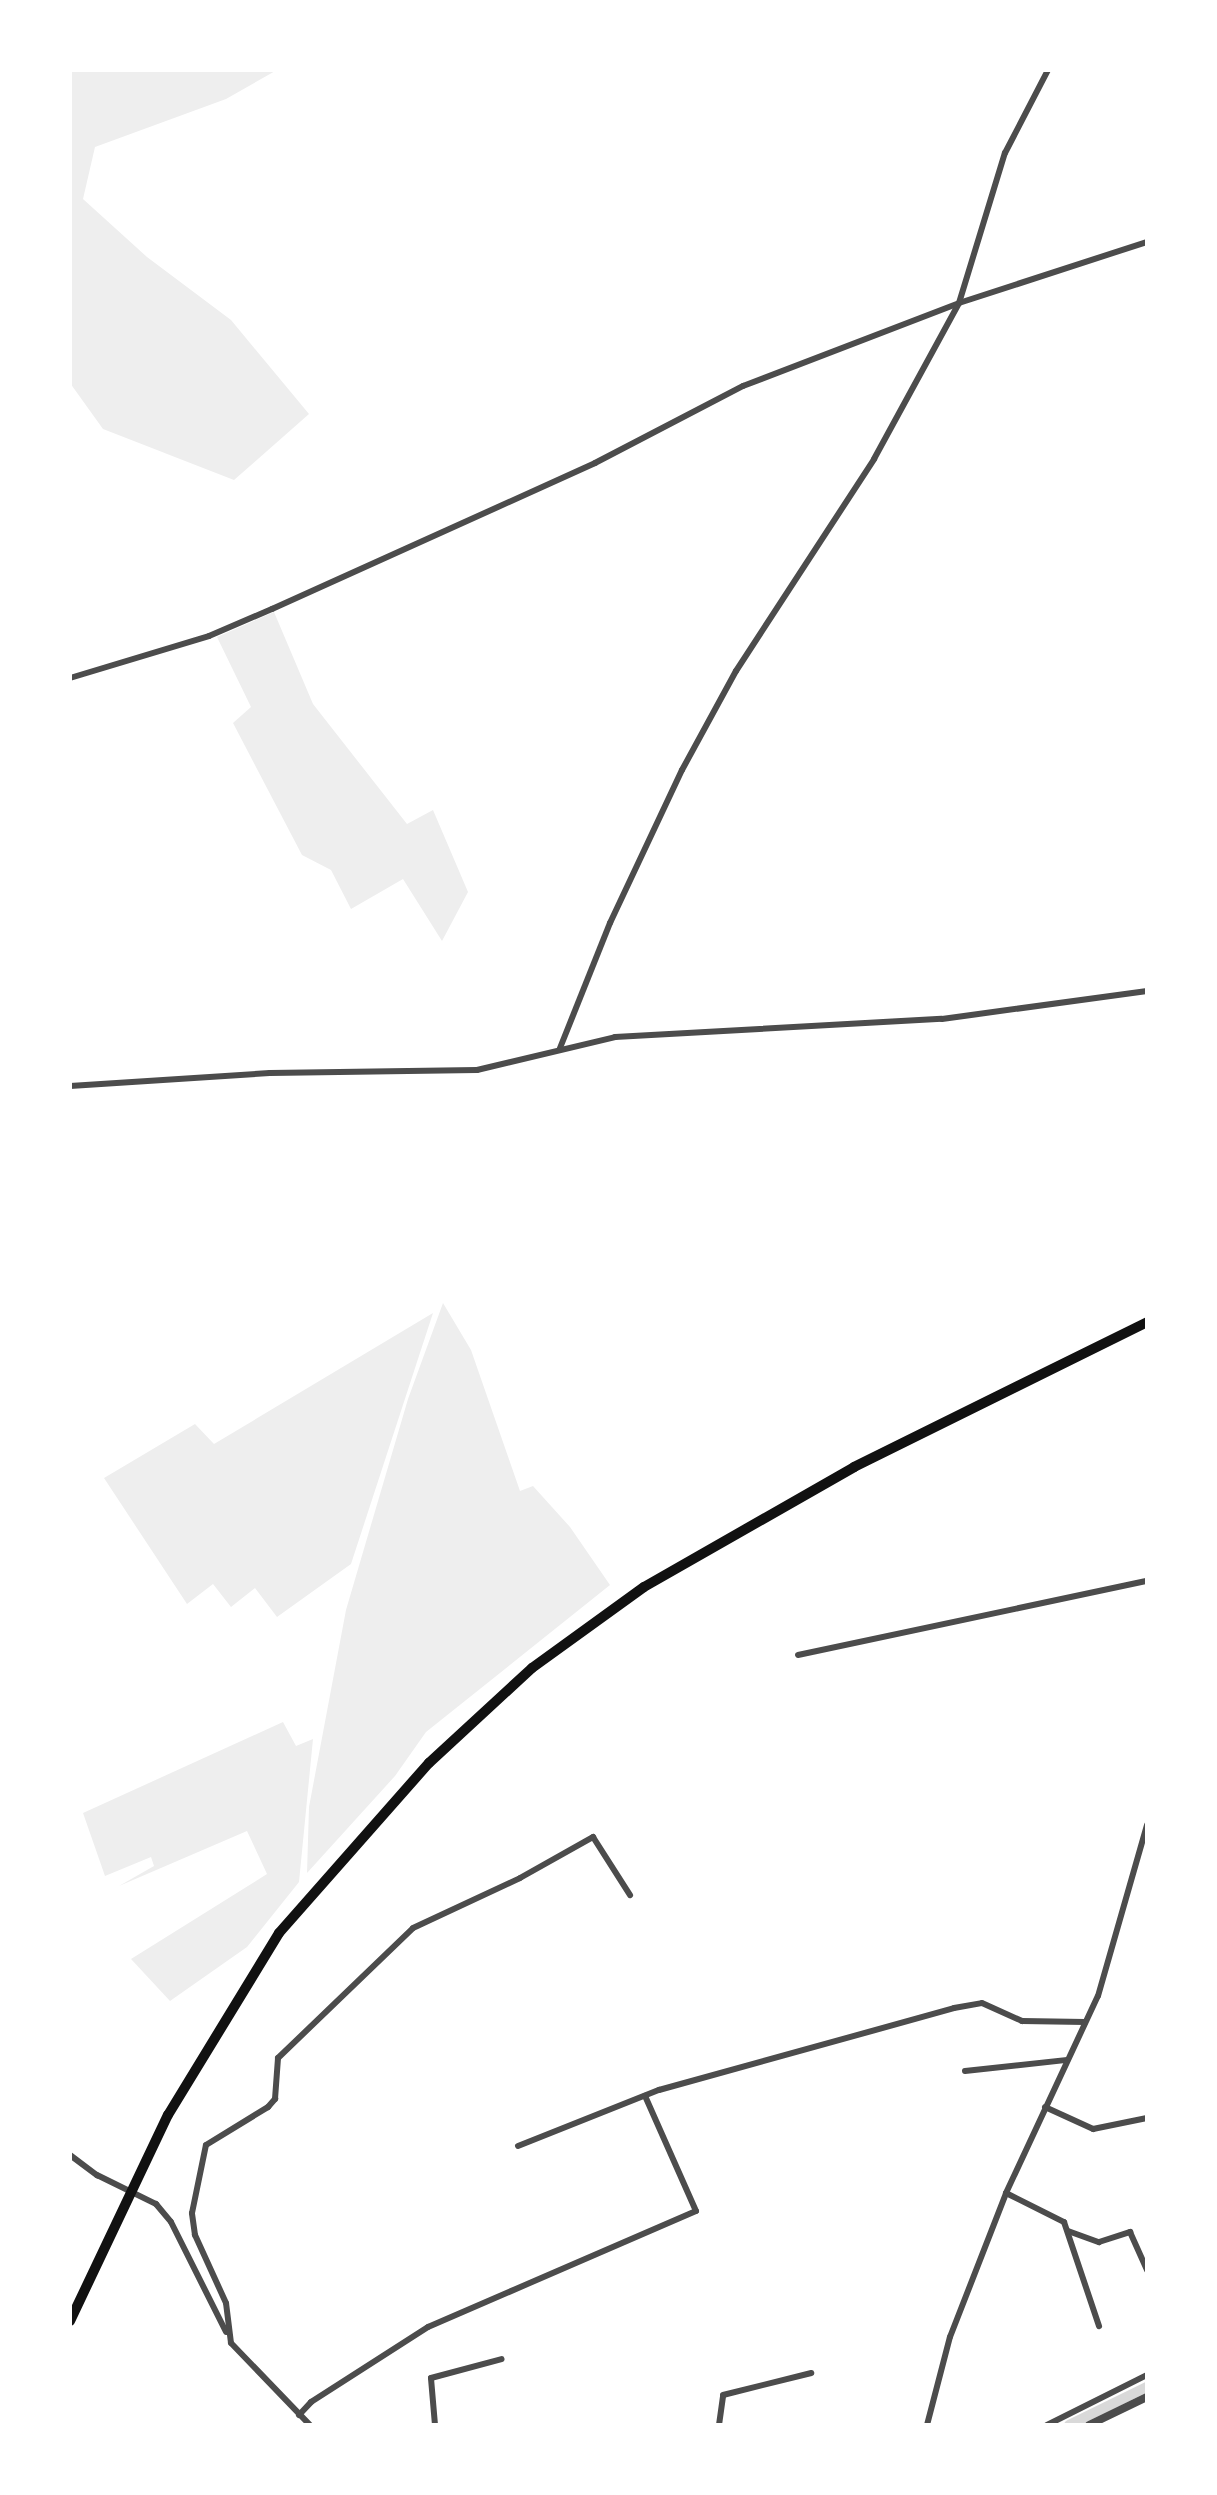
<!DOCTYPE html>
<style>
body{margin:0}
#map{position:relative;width:1217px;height:2495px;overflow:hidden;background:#fff;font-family:"Titillium Web",sans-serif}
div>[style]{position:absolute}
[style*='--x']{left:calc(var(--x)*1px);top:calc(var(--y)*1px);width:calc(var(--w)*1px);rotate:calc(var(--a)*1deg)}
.green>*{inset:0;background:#eee}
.canal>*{height:10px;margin:-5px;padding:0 5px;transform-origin:5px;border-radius:5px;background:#d9d9d9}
.minor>*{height:6px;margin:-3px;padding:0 3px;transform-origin:3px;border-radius:3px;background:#4c4c4c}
.tertiary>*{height:8px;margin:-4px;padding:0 4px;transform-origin:4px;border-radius:4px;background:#4c4c4c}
.trunk>*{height:10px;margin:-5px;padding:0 5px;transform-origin:5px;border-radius:5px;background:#111}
span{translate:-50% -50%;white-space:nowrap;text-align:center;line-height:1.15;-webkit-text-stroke:10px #fff;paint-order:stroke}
.frame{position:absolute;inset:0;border:72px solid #fff;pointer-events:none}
</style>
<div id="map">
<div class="green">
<div style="clip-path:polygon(70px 70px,277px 70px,226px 99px,95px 147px,83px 199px,147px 257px,231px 320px,309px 414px,234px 480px,103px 429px,70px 383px)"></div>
<div style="clip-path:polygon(274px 612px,313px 704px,407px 824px,433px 810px,468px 892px,442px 941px,403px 879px,351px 909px,331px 870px,302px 855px,233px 723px,251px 707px,217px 637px)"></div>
<div style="clip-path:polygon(443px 1303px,471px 1350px,520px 1491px,533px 1486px,570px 1527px,610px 1585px,426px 1732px,395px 1776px,307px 1873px,309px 1807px,346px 1610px,408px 1399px)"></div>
<div style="clip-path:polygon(433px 1313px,351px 1564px,277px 1617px,255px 1588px,231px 1607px,213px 1584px,187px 1604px,104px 1478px,195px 1424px,214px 1444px)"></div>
<div style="clip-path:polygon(283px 1722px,296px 1746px,313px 1739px,299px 1882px,247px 1947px,170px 2001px,131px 1959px,267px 1874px,247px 1831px,119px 1886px,154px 1866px,151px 1857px,105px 1876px,83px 1813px)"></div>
</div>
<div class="canal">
<div style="--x:1069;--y:2425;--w:87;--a:-26"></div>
</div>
<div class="minor">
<div style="--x:70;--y:678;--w:145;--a:-16.8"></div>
<div style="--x:209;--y:636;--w:69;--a:-23.2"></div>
<div style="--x:272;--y:609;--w:354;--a:-24.3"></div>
<div style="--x:595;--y:463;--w:167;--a:-27.5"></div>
<div style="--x:743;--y:386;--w:231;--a:-21"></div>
<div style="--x:959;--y:303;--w:198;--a:-18"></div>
<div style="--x:560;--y:1048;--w:135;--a:-68.2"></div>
<div style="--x:610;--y:923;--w:169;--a:-64.8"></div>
<div style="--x:682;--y:770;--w:113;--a:-61.4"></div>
<div style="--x:736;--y:671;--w:253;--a:-56.9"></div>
<div style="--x:874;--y:459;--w:178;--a:-61.4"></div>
<div style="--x:959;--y:303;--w:157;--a:-73"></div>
<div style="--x:1005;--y:153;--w:93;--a:-62.6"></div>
<div style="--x:70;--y:1086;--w:200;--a:-3.7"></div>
<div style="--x:270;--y:1073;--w:207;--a:-0.8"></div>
<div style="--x:477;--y:1070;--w:142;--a:-13.4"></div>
<div style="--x:615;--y:1037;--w:327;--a:-3.2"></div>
<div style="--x:942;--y:1019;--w:207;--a:-7.8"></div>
<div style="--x:798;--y:1655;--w:357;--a:-12"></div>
<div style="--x:965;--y:2071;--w:103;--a:-6.2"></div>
<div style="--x:1045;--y:2107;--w:53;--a:24.6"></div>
<div style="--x:1093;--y:2129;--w:55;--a:-11.5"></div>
<div style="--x:518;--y:2146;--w:152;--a:-21.7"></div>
<div style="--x:659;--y:2090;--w:306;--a:-15.5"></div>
<div style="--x:954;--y:2008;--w:28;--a:-10"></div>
<div style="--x:982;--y:2003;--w:44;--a:24.2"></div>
<div style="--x:1022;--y:2021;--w:63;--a:0.9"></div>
<div style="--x:70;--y:2155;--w:34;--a:37"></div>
<div style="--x:97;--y:2175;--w:66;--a:26.2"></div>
<div style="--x:156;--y:2204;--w:23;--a:50"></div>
<div style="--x:171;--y:2222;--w:123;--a:63.4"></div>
<div style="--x:1006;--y:2193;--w:65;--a:26.6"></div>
<div style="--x:1064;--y:2222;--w:110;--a:71.4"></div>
<div style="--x:1068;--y:2231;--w:33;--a:20"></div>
<div style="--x:1099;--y:2242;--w:33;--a:-18"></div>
<div style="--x:1130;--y:2232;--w:42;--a:65.9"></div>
<div style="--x:231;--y:2343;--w:40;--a:-97.1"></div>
<div style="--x:226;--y:2303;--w:75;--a:-114.5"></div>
<div style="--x:195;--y:2235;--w:22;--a:-98"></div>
<div style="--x:192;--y:2213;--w:69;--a:-78.4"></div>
<div style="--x:206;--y:2145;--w:73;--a:-31.5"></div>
<div style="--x:268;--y:2107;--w:11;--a:-49"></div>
<div style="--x:275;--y:2099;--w:41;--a:-85.8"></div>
<div style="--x:278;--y:2058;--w:187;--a:-43.9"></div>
<div style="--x:413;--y:1928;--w:118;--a:-25"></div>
<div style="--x:520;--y:1878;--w:84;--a:-29.3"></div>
<div style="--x:593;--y:1837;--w:69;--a:57.5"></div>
<div style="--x:231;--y:2343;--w:114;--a:46.1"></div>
<div style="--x:299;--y:2415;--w:18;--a:-47"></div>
<div style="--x:311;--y:2402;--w:139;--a:-32.7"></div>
<div style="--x:428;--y:2327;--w:292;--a:-23.4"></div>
<div style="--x:696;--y:2211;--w:126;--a:-113.9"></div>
<div style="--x:435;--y:2425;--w:47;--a:-94.9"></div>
<div style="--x:431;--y:2378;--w:73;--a:-15"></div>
<div style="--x:719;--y:2425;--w:30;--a:-82"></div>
<div style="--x:723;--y:2395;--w:91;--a:-14"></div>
<div style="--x:927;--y:2425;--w:91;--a:-75.4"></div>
<div style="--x:950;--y:2337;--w:155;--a:-68.7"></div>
<div style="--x:1006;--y:2193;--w:217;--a:-65"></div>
<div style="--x:1098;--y:1996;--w:178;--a:-74"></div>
<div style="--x:1047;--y:2425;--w:112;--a:-26.6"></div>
</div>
<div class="tertiary">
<div style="--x:1089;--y:2425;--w:64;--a:-25.8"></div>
</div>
<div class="trunk">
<div style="--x:70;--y:2321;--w:228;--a:-64.6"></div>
<div style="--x:168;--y:2115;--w:213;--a:-58.6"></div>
<div style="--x:279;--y:1933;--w:227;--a:-48.6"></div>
<div style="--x:429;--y:1763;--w:140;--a:-42.7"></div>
<div style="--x:532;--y:1668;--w:138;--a:-35.9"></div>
<div style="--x:644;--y:1587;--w:242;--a:-29.7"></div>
<div style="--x:854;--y:1467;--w:327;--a:-26.3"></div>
</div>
<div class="frame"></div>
</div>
